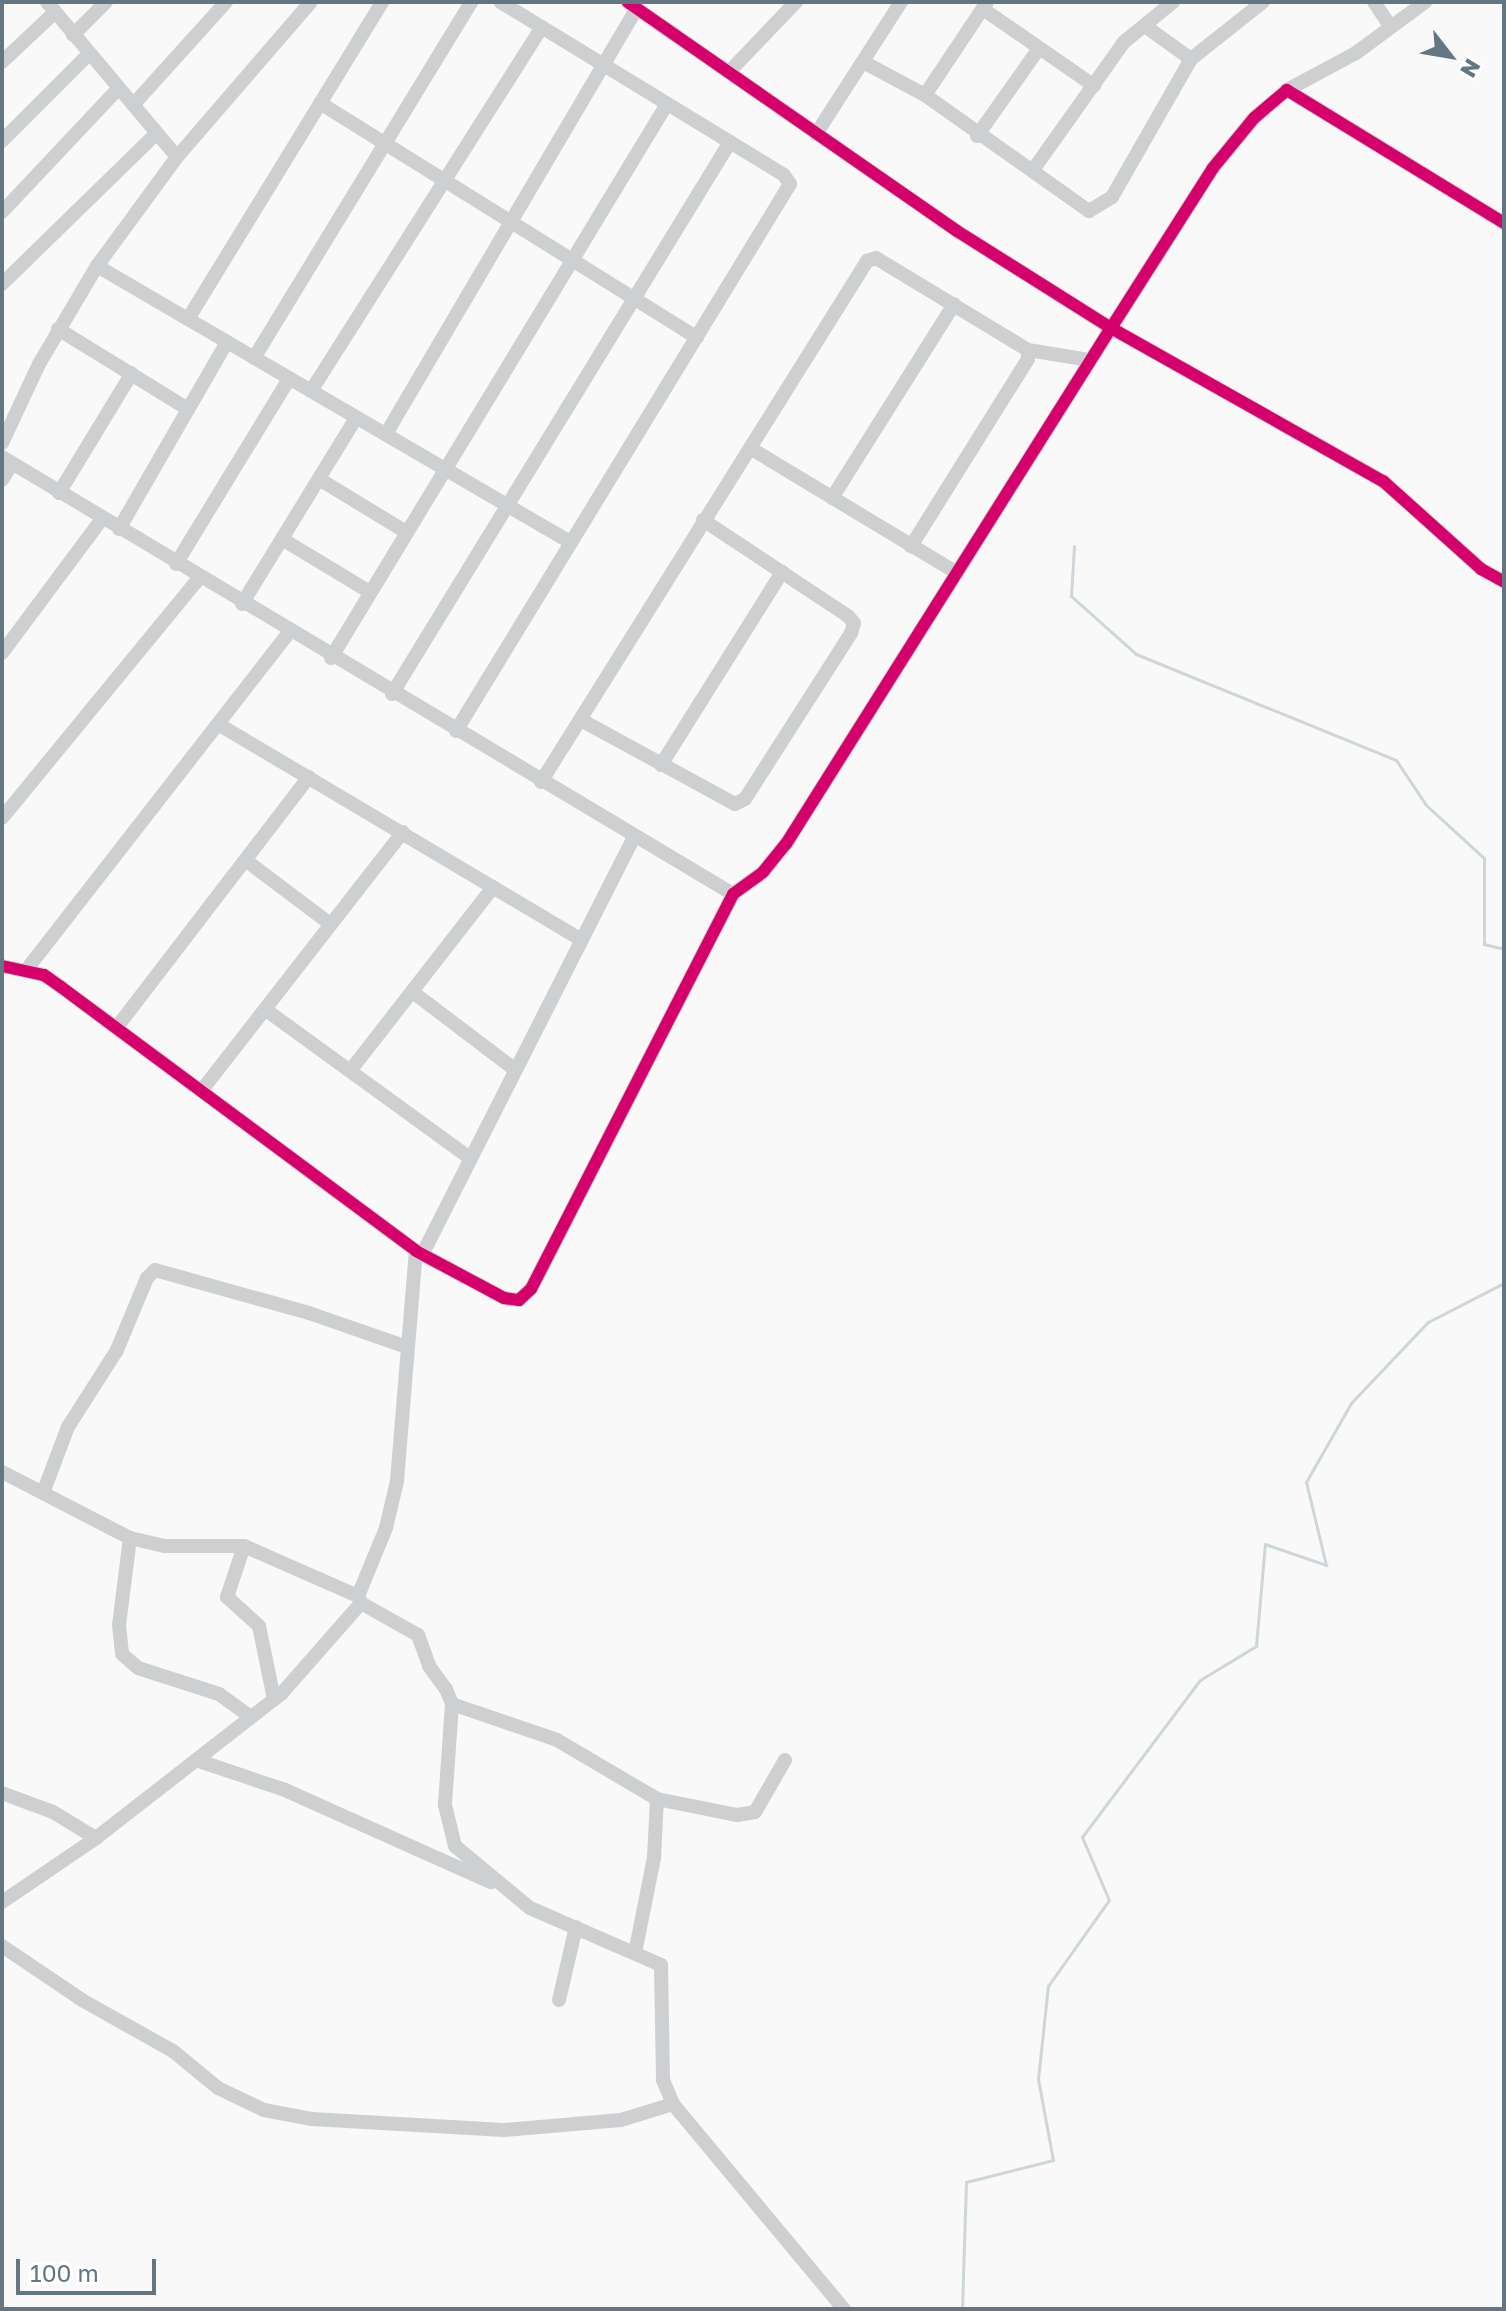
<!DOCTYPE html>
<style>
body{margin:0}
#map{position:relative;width:1506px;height:2311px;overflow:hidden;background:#f9f9f9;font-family:"Golos Text",sans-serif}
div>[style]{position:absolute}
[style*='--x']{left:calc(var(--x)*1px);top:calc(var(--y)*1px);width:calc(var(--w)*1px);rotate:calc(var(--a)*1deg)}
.stream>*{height:3px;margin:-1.5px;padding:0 1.5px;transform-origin:1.5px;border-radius:1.5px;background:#ced6d9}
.minor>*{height:14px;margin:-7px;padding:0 7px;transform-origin:7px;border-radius:7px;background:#cecfd0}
.cycleway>*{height:12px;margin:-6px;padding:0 6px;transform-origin:6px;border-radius:6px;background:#d6006c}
span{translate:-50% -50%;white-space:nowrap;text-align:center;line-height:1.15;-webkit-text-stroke:8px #fff;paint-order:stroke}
.frame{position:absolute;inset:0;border:4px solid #657683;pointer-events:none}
.north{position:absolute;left:1410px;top:16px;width:80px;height:80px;-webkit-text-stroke:6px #fff;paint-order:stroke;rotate:121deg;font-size:22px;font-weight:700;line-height:32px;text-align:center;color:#657683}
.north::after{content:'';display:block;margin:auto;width:28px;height:36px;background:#657683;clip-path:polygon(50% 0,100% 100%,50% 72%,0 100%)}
.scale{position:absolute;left:16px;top:2259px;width:140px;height:36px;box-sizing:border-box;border:4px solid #657683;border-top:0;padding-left:10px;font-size:24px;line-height:28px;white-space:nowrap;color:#657683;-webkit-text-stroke:6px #fff;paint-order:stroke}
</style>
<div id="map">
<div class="stream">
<div style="--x:1074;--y:546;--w:50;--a:93.4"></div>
<div style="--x:1071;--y:596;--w:87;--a:41.7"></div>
<div style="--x:1136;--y:654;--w:281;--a:22.2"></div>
<div style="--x:1396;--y:760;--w:54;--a:56.3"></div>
<div style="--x:1426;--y:805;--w:79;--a:42.4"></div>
<div style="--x:1484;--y:858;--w:86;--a:90"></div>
<div style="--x:1484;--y:944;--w:21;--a:14"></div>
<div style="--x:962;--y:2309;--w:127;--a:-88.2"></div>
<div style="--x:966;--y:2182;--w:90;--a:-14.2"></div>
<div style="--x:1053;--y:2160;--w:82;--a:-100.5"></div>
<div style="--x:1038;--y:2079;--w:94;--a:-83.9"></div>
<div style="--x:1048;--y:1986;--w:105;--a:-54.7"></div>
<div style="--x:1109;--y:1900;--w:69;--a:-113.2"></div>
<div style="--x:1082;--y:1837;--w:196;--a:-53.1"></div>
<div style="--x:1200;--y:1680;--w:66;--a:-31.3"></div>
<div style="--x:1256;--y:1646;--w:102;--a:-85"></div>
<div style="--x:1265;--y:1544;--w:65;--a:19"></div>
<div style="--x:1326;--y:1565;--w:85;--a:-103.5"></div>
<div style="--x:1306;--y:1482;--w:91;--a:-60.3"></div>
<div style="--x:1351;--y:1403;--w:112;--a:-46.5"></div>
<div style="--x:1428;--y:1322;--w:85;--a:-27.2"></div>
</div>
<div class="minor">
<div style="--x:47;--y:2;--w:202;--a:50"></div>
<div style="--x:1374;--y:2;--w:30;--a:56"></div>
<div style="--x:983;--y:9;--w:135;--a:34.7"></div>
<div style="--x:1145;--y:26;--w:57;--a:35.7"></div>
<div style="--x:73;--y:35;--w:47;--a:-45"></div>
<div style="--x:2;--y:62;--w:71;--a:-43.3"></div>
<div style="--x:865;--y:63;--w:68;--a:28.1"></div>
<div style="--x:925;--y:95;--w:201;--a:35.3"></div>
<div style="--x:1089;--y:211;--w:27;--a:-31"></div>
<div style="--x:1112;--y:197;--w:159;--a:-60.2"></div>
<div style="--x:1191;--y:59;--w:92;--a:-38.4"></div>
<div style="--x:729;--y:72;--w:97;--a:-46.3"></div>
<div style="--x:1287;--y:90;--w:78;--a:-28.2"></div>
<div style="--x:1356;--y:53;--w:86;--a:-36.5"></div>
<div style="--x:925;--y:95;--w:112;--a:-56.3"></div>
<div style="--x:320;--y:103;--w:444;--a:31.9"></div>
<div style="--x:133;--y:105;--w:139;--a:-47.9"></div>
<div style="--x:816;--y:134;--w:157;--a:-57.2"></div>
<div style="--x:977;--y:136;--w:105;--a:-54.7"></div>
<div style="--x:2;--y:141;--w:123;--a:-45"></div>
<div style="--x:1033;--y:170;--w:157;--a:-54.6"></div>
<div style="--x:1124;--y:42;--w:63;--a:-39.2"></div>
<div style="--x:2;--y:212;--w:170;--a:-46.7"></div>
<div style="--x:1504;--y:223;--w:255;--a:-148.5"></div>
<div style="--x:1287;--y:90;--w:43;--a:139.7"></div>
<div style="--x:1254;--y:118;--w:65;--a:129.4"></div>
<div style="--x:1213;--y:168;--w:190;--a:122.5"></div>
<div style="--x:1111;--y:328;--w:312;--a:29.4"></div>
<div style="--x:1383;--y:481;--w:132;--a:41.9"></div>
<div style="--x:1481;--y:569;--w:26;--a:29"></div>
<div style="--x:97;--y:266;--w:548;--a:30.26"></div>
<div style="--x:2;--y:284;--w:216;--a:-44.3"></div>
<div style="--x:188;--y:319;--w:372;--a:-58.5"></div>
<div style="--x:58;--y:329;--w:153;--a:31.6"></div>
<div style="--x:1028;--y:350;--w:63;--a:9.2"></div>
<div style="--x:254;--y:358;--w:417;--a:-58.6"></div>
<div style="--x:311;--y:391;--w:431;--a:-57.6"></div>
<div style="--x:386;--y:434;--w:494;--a:-59.5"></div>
<div style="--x:2;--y:443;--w:87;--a:-64.9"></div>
<div style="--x:39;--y:364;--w:114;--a:-59.4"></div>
<div style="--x:97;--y:266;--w:135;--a:-53.7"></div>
<div style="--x:177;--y:157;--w:205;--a:-49.2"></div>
<div style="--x:750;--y:448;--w:242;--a:31.1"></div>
<div style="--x:2;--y:457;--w:852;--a:30.87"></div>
<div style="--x:319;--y:479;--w:102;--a:31.3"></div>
<div style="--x:2;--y:480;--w:19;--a:-58"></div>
<div style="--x:59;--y:493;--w:140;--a:-58.7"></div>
<div style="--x:832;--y:498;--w:229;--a:-57.8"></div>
<div style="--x:119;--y:529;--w:216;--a:-60"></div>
<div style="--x:282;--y:539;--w:103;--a:31.1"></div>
<div style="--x:176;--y:564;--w:217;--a:-58.6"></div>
<div style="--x:242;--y:604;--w:218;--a:-58.5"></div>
<div style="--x:2;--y:653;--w:167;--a:-53.3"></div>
<div style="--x:331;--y:658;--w:648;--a:-58.76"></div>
<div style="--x:392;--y:694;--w:647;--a:-58.52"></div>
<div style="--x:581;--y:720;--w:175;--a:28.6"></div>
<div style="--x:735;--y:804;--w:11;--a:-27"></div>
<div style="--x:745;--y:799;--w:197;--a:-57.4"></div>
<div style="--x:851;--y:633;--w:10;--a:-73"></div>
<div style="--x:854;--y:623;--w:9;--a:-131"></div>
<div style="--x:848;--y:616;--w:174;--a:-146.5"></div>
<div style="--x:218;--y:724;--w:420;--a:30.7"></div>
<div style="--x:456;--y:731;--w:641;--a:-58.59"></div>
<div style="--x:790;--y:184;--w:11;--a:-124"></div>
<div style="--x:784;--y:175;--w:332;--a:-148.6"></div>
<div style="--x:661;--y:765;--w:228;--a:-57.9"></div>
<div style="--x:541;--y:782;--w:615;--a:-57.96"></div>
<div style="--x:867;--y:261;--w:9;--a:-18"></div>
<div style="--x:876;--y:258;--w:178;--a:31.2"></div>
<div style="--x:1028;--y:350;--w:9;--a:90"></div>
<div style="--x:1028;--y:359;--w:221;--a:122"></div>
<div style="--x:2;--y:818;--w:310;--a:-50.6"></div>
<div style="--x:248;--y:862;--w:101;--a:37"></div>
<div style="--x:2;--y:966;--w:43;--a:12.1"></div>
<div style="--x:44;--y:975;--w:21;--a:35"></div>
<div style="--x:61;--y:987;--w:442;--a:36.6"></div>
<div style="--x:416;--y:1251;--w:100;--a:28.1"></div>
<div style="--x:504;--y:1298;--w:15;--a:8"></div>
<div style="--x:519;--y:1300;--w:16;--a:-43"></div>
<div style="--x:531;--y:1289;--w:444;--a:-62.9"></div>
<div style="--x:733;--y:894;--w:37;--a:-36"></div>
<div style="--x:763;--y:872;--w:36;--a:-51"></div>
<div style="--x:786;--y:844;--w:610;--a:-57.8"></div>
<div style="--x:1111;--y:328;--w:182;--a:-147.8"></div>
<div style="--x:957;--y:231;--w:401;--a:-145.2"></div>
<div style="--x:27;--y:969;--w:426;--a:-52.1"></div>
<div style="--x:414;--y:993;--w:126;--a:37.2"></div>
<div style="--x:266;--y:1010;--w:253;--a:36"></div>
<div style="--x:117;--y:1027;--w:315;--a:-52.5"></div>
<div style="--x:350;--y:1071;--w:233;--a:-52.1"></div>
<div style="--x:202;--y:1090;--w:327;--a:-52.1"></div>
<div style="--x:424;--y:1251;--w:464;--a:-63.1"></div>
<div style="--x:2;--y:1472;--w:144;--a:27.3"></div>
<div style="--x:130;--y:1538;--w:36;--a:13"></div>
<div style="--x:165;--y:1546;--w:79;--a:0"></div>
<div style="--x:244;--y:1546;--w:124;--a:23.7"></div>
<div style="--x:43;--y:1493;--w:71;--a:-69.3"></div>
<div style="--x:68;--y:1427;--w:91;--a:-57.5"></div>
<div style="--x:117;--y:1350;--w:78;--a:-67.4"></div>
<div style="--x:147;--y:1278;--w:11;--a:-45"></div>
<div style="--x:155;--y:1270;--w:160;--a:15.6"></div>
<div style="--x:309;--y:1313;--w:104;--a:19.1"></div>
<div style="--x:130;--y:1538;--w:88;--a:97.2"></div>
<div style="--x:119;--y:1625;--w:29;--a:84"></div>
<div style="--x:122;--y:1654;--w:21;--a:41"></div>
<div style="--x:138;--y:1668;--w:85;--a:17.8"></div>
<div style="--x:219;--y:1694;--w:39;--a:36"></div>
<div style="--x:244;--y:1546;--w:54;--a:108.4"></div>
<div style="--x:227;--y:1597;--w:43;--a:42.2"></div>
<div style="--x:259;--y:1626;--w:75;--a:78.4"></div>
<div style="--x:361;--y:1603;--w:65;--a:29.3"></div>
<div style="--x:418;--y:1635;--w:33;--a:70"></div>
<div style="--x:429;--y:1666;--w:29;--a:54"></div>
<div style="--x:446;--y:1689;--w:16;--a:68"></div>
<div style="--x:452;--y:1704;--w:101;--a:94"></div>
<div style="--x:445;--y:1805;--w:42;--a:76.3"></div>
<div style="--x:455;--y:1846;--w:97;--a:39.6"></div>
<div style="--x:530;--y:1908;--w:143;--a:23.5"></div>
<div style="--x:661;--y:1965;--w:115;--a:89"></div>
<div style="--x:663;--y:2080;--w:26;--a:67"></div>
<div style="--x:673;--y:2104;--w:267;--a:50.2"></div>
<div style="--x:452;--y:1704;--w:111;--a:18.9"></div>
<div style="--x:557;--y:1740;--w:116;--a:30.5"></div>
<div style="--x:657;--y:1799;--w:82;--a:11.3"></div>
<div style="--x:737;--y:1815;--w:18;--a:-9"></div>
<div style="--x:755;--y:1812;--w:60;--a:-60"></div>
<div style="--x:196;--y:1760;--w:94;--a:18.6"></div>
<div style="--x:285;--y:1790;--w:226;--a:24.1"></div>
<div style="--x:2;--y:1793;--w:54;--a:20.4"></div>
<div style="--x:53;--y:1812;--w:50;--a:31.2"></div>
<div style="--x:2;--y:1902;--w:114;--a:-34.2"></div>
<div style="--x:96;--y:1838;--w:236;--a:-37.9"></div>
<div style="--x:282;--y:1693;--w:120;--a:-48.7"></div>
<div style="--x:361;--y:1603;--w:8;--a:-113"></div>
<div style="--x:358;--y:1596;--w:74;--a:-67.6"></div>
<div style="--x:386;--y:1528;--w:48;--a:-76.8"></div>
<div style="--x:397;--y:1481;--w:231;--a:-85.3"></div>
<div style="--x:2;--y:1946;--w:97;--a:34"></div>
<div style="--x:82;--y:2000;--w:104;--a:29.3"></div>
<div style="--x:173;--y:2051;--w:58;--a:39.4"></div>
<div style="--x:218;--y:2088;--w:51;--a:25.6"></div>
<div style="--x:264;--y:2110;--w:49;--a:10.6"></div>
<div style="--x:312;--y:2119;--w:192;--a:3.3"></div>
<div style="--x:504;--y:2130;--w:117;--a:-4.9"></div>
<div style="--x:621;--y:2120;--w:54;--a:-17.1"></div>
<div style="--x:635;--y:1953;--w:97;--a:-78.7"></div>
<div style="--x:654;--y:1858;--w:59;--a:-87.1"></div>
<div style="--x:559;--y:2000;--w:75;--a:-76.9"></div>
</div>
<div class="cycleway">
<div style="--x:1504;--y:223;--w:255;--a:-148.5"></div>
<div style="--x:1287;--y:90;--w:43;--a:139.7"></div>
<div style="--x:1254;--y:118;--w:65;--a:129.4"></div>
<div style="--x:1213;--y:168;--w:190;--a:122.5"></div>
<div style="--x:1111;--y:328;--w:312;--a:29.4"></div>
<div style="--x:1383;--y:481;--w:132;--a:41.9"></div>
<div style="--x:1481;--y:569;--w:26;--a:29"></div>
<div style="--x:2;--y:966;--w:43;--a:12.1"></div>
<div style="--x:44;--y:975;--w:21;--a:35"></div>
<div style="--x:61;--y:987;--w:442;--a:36.6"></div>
<div style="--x:416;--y:1251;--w:100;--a:28.1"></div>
<div style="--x:504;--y:1298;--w:15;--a:8"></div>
<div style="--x:519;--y:1300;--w:16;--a:-43"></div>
<div style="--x:531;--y:1289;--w:444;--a:-62.9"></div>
<div style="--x:733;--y:894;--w:37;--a:-36"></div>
<div style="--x:763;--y:872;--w:36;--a:-51"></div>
<div style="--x:786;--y:844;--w:610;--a:-57.8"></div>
<div style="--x:1111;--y:328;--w:182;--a:-147.8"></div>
<div style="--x:957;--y:231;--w:401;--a:-145.2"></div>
</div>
<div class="frame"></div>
<div class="north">N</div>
<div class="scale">100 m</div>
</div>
